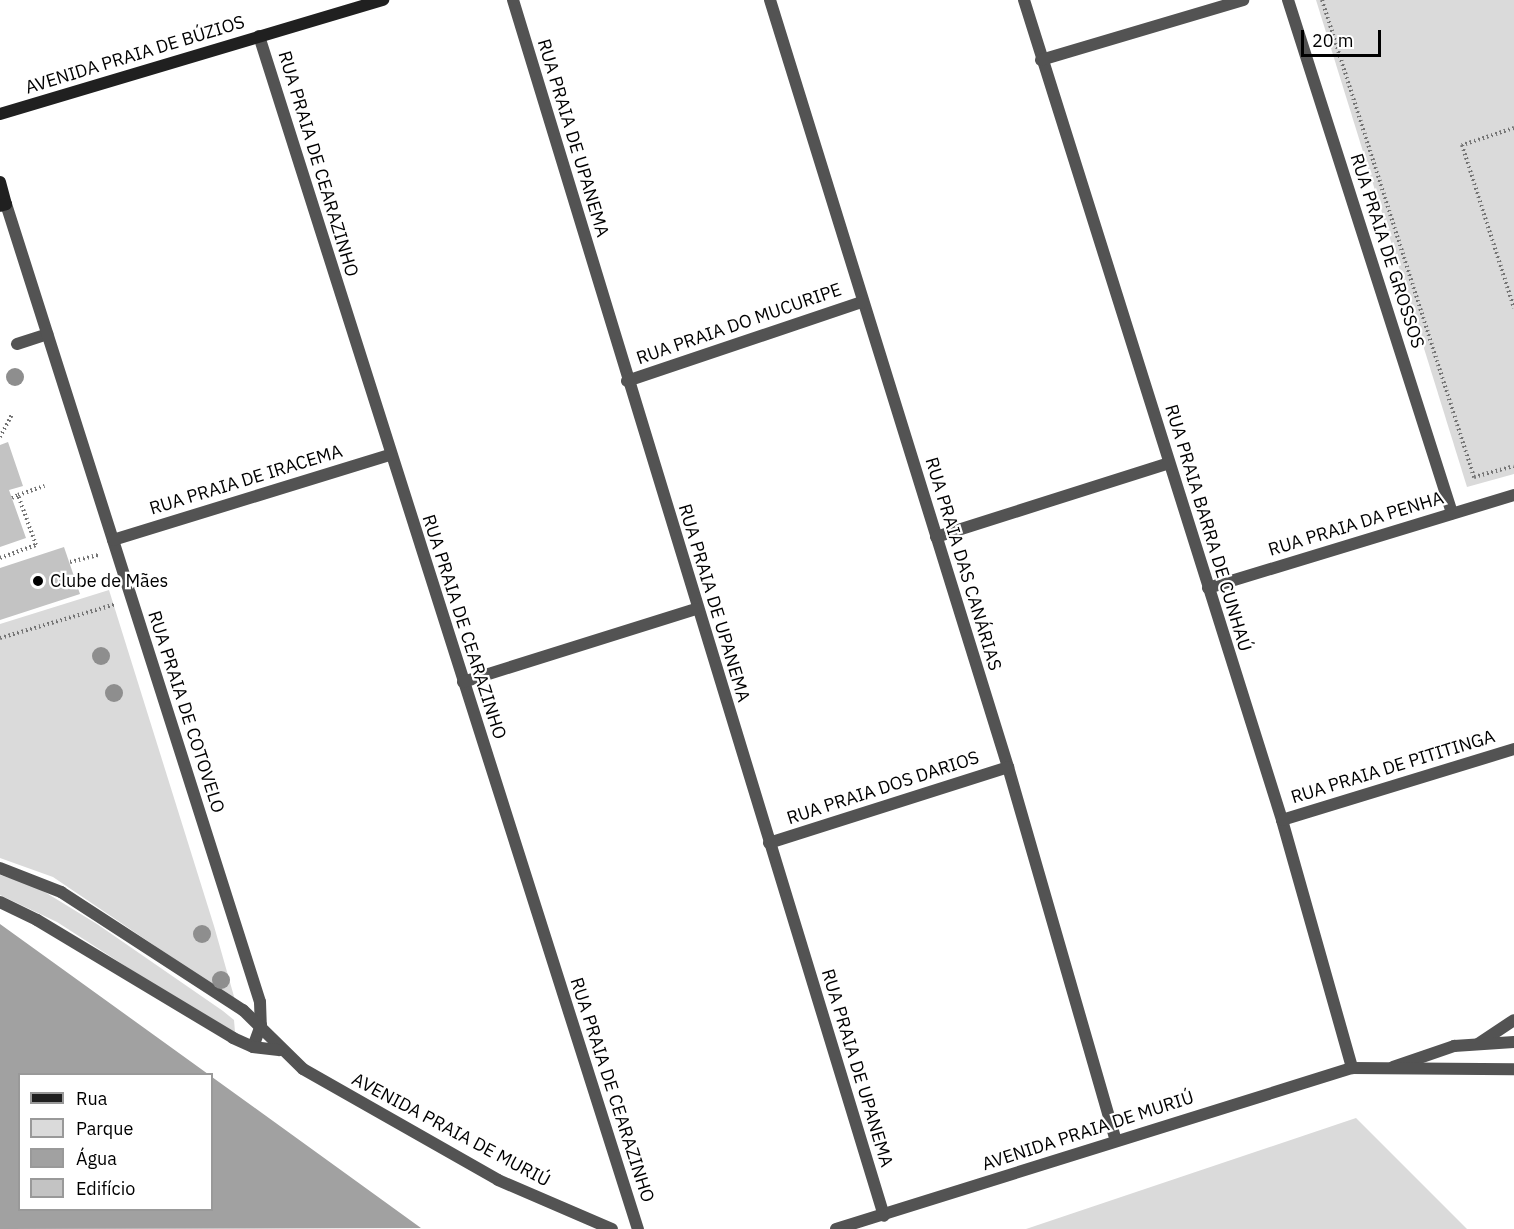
<!DOCTYPE html>
<meta charset="utf-8">
<style>
body{margin:0}
#map{position:relative;width:1514px;height:1229px;overflow:hidden;background:#fff;font-family:"IBM Plex Sans",sans-serif}
div>[style]{position:absolute}
[style*='--x']{left:calc(var(--x)*1px);top:calc(var(--y)*1px);width:calc(var(--w)*1px);rotate:calc(var(--a)*1deg)}
.green>*{inset:0;background:#dadada}
.water>*{inset:0;background:#a1a1a1}
.building>*{inset:0;background:#c3c3c3}
.path>*{height:4px;margin-top:-2px;transform-origin:0;background:repeating-linear-gradient(90deg,#757575 0 1.5px,transparent 0 4.5px)}
.lane>*{height:12px;margin:-6px;padding:0 6px;transform-origin:6px;border-radius:6px;background:#535353}
.street>*{height:12px;margin:-6px;padding:0 6px;transform-origin:6px;border-radius:6px;background:#535353}
.secondary>*{height:12px;margin:-6px;padding:0 6px;transform-origin:6px;border-radius:6px;background:#202020}
.trees>*{width:18px;height:18px;margin:-9px;border-radius:50%;background:#8e8e8e}
.dots>*{width:16px;height:16px;translate:-50% -50%;box-sizing:border-box;border:3px solid #fff;border-radius:50%}
span{translate:-50% -50%;white-space:nowrap;text-align:center;line-height:1.15;-webkit-text-stroke:4.5px #fff;paint-order:stroke}
.street-label{font-size:18px;color:#000}
.poi-label{font-size:18px;color:#000}
.left{translate:0 -50%;text-align:left}
.legend{position:absolute;left:18px;top:1073px;width:195px;height:138px;box-sizing:border-box;background:#fff;border:2px solid #999;margin:0;padding:8px 10px;list-style:none;font-size:18px;color:#000}
.legend li{display:flex;align-items:center;gap:12px;height:30px}
.legend b{width:30px;border:2px solid #999}
.scale{position:absolute;left:1301px;top:30px;width:80px;height:27px;box-sizing:border-box;border:3px solid #000;border-top:0;padding-left:8px;font-size:18px;line-height:21px;white-space:nowrap;color:#000;-webkit-text-stroke:4px #fff;paint-order:stroke}
</style>
<div id="map">
<div class="green">
<div style="clip-path:polygon(1316px 0,1514px 0,1514px 474px,1467px 487px)"></div>
<div style="clip-path:polygon(109px 590px,214px 926px,235px 1000px,53px 877px,0 858px,0 624px)"></div>
<div style="clip-path:polygon(0 875px,35px 886px,97px 924px,223px 1011px,234px 1020px,235px 1032px,226px 1031px,57px 922px,0 895px)"></div>
<div style="clip-path:polygon(1356px 1118px,1467px 1229px,1026px 1229px)"></div>
</div>
<div class="water">
<div style="clip-path:polygon(0 924px,208px 1074px,20px 1074px,20px 1210px,212px 1210px,212px 1077px,421px 1228px,0 1229px)"></div>
</div>
<div class="building">
<div style="clip-path:polygon(8px 442px,23px 486px,9px 490px,26px 538px,0 547px,0 445px)"></div>
<div style="clip-path:polygon(64px 547px,80px 594px,0 620px,0 568px)"></div>
</div>
<div class="path">
<div style="--x:1322;--y:0;--w:501;--a:72.33"></div>
<div style="--x:1474;--y:477;--w:41;--a:-15.4"></div>
<div style="--x:1514;--y:128;--w:55;--a:161.9"></div>
<div style="--x:1462;--y:145;--w:171;--a:72.3"></div>
<div style="--x:0;--y:437;--w:26;--a:-62"></div>
<div style="--x:12;--y:498;--w:7;--a:-27"></div>
<div style="--x:0;--y:558;--w:38;--a:-20"></div>
<div style="--x:36;--y:545;--w:53;--a:-109.8"></div>
<div style="--x:18;--y:495;--w:28;--a:-19"></div>
<div style="--x:70;--y:562;--w:29;--a:-14"></div>
<div style="--x:0;--y:638;--w:121;--a:-16.3"></div>
</div>
<div class="lane">
<div style="--x:17;--y:344;--w:32;--a:-18"></div>
</div>
<div class="street">
<div style="--x:513;--y:0;--w:1271;--a:73.03"></div>
<div style="--x:770;--y:0;--w:803;--a:72.76"></div>
<div style="--x:1008;--y:767;--w:388;--a:73.9"></div>
<div style="--x:1024;--y:0;--w:860;--a:72.53"></div>
<div style="--x:1282;--y:820;--w:258;--a:74.2"></div>
<div style="--x:1288;--y:0;--w:539;--a:72.27"></div>
<div style="--x:259;--y:36;--w:1252;--a:72.38"></div>
<div style="--x:1041;--y:60;--w:211;--a:-16.5"></div>
<div style="--x:6;--y:204;--w:837;--a:72.34"></div>
<div style="--x:260;--y:1002;--w:23;--a:88"></div>
<div style="--x:261;--y:1025;--w:23;--a:110"></div>
<div style="--x:627;--y:381;--w:248;--a:-18.6"></div>
<div style="--x:936;--y:537;--w:244;--a:-17.6"></div>
<div style="--x:113;--y:540;--w:290;--a:-17.1"></div>
<div style="--x:1208;--y:588;--w:320;--a:-16.9"></div>
<div style="--x:463;--y:682;--w:244;--a:-17.4"></div>
<div style="--x:1282;--y:820;--w:243;--a:-17"></div>
<div style="--x:769;--y:843;--w:251;--a:-17.6"></div>
<div style="--x:0;--y:868;--w:66;--a:21.5"></div>
<div style="--x:61;--y:892;--w:217;--a:33"></div>
<div style="--x:243;--y:1010;--w:84;--a:44.5"></div>
<div style="--x:303;--y:1069;--w:224;--a:29.6"></div>
<div style="--x:498;--y:1180;--w:124;--a:23.3"></div>
<div style="--x:0;--y:902;--w:41;--a:25.9"></div>
<div style="--x:37;--y:920;--w:229;--a:31"></div>
<div style="--x:233;--y:1038;--w:22;--a:24"></div>
<div style="--x:253;--y:1047;--w:26;--a:7"></div>
<div style="--x:1478;--y:1044;--w:43;--a:-33.7"></div>
<div style="--x:1393;--y:1067;--w:65;--a:-19"></div>
<div style="--x:1454;--y:1046;--w:60;--a:-3.8"></div>
<div style="--x:836;--y:1229;--w:541;--a:-17.33"></div>
<div style="--x:1352;--y:1068;--w:162;--a:0.4"></div>
</div>
<div class="secondary">
<div style="--x:0;--y:114;--w:400;--a:-16.6"></div>
<div style="--x:0;--y:182;--w:23;--a:75"></div>
<div style="--x:6;--y:204;--w:6;--a:162"></div>
</div>
<div class="trees">
<div style="left:15px;top:377px"></div>
<div style="left:101px;top:656px"></div>
<div style="left:114px;top:693px"></div>
<div style="left:202px;top:934px"></div>
<div style="left:221px;top:980px"></div>
</div>
<div class="dots">
<div style="left:38px;top:581px;background:#000"></div>
</div>
<div class="street-label">
<span style="left:135px;top:55px;rotate:-17deg">AVENIDA PRAIA DE BÚZIOS</span>
<span style="left:573px;top:138px;rotate:73deg">RUA PRAIA DE UPANEMA</span>
<span style="left:318px;top:164px;rotate:73deg">RUA PRAIA DE CEARAZINHO</span>
<span style="left:1387px;top:251px;rotate:72deg">RUA PRAIA DE GROSSOS</span>
<span style="left:739px;top:324px;rotate:-19deg">RUA PRAIA DO MUCURIPE</span>
<span style="left:246px;top:480px;rotate:-17deg">RUA PRAIA DE IRACEMA</span>
<span style="left:1356px;top:524px;rotate:-17deg">RUA PRAIA DA PENHA</span>
<span style="left:1208px;top:528px;rotate:73deg">RUA PRAIA BARRA DE CUNHAÚ</span>
<span style="left:963px;top:564px;rotate:73deg">RUA PRAIA DAS CANÁRIAS</span>
<span style="left:714px;top:603px;rotate:73deg">RUA PRAIA DE UPANEMA</span>
<span style="left:464px;top:627px;rotate:72deg">RUA PRAIA DE CEARAZINHO</span>
<span style="left:186px;top:712px;rotate:72deg">RUA PRAIA DE COTOVELO</span>
<span style="left:1393px;top:767px;rotate:-17deg">RUA PRAIA DE PITITINGA</span>
<span style="left:883px;top:788px;rotate:-18deg">RUA PRAIA DOS DARIOS</span>
<span style="left:857px;top:1068px;rotate:73deg">RUA PRAIA DE UPANEMA</span>
<span style="left:612px;top:1090px;rotate:72deg">RUA PRAIA DE CEARAZINHO</span>
<span style="left:451px;top:1130px;rotate:28deg">AVENIDA PRAIA DE MURIÚ</span>
<span style="left:1088px;top:1131px;rotate:-18deg">AVENIDA PRAIA DE MURIÚ</span>
</div>
<div class="poi-label">
<span class="left" style="left:50px;top:581px">Clube de Mães</span>
</div>
<ul class="legend">
<li><b style="height:8px;background:#202020"></b>Rua</li>
<li><b style="height:16px;background:#dadada"></b>Parque</li>
<li><b style="height:16px;background:#a1a1a1"></b>Água</li>
<li><b style="height:16px;background:#c3c3c3"></b>Edifício</li>
</ul>
<div class="scale">20 m</div>
</div>
